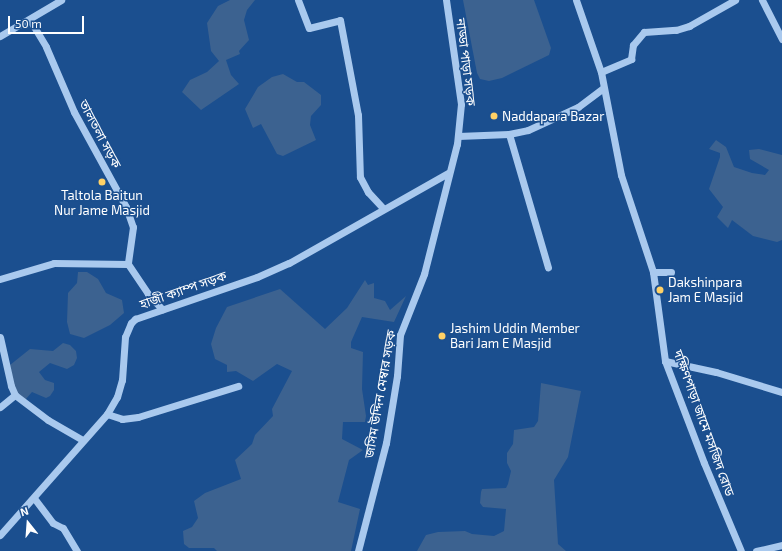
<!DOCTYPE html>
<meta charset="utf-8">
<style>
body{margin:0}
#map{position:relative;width:782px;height:551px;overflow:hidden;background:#1b4f8f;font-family:"Exo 2","Noto Sans Bengali",sans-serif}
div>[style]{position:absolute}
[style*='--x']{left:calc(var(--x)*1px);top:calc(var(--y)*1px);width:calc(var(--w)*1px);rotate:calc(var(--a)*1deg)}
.water>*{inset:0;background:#3c6290}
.minor>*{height:7px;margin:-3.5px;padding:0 3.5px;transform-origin:3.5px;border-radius:3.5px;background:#a9c9ee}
.dots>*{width:11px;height:11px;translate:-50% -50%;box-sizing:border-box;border:2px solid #1b4f8f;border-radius:50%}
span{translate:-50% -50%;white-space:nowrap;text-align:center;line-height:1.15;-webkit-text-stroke:3px #1b4f8f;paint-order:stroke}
.street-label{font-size:13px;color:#fff}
.poi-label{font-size:13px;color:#fff}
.left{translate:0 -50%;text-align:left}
.north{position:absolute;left:8px;top:503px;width:40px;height:40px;-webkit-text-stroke:3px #1b4f8f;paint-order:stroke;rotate:343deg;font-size:11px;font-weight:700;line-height:16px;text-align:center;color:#fff}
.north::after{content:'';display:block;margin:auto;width:14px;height:18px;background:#fff;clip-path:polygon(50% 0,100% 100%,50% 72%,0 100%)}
.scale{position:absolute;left:8px;top:16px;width:76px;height:18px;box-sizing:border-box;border:2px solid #fff;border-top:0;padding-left:5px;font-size:12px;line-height:14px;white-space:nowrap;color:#fff;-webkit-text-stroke:3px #1b4f8f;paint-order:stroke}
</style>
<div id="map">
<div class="water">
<div style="clip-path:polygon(230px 0,255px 0,247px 10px,244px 20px,249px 40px,239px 51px,240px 54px,226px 60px,231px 75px,239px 84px,201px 110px,182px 92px,190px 80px,207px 72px,219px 61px,211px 51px,207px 23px,218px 6px)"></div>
<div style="clip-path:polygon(463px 0,534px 0,551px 48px,549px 55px,502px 78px,489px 81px,480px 79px,477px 73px)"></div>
<div style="clip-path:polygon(283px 74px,297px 82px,304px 82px,321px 95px,321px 105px,311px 116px,310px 125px,316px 140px,283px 156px,277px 154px,261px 124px,253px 128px,245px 109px,258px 87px,272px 77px)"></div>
<div style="clip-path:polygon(716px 140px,726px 147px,734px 167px,752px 173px,765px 175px,769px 170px,750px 159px,749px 150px,759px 149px,782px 155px,782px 240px,777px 242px,753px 236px,732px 220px,728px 228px,717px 217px,723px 207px,709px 189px,720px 157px,720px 153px,709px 149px)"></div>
<div style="clip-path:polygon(78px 272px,87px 272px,98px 279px,106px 293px,122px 300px,124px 313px,110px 325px,84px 338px,70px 334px,67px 322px,68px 293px,77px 283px)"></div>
<div style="clip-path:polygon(365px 280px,368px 285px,374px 283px,374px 298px,385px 301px,390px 310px,406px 296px,394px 322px,362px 317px,351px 342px,351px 348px,363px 352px,362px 389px,366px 416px,365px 422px,343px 422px,342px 439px,363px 450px,349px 460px,338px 502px,360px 509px,351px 551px,217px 551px,214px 548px,189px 548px,184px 544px,183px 531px,192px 527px,198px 518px,194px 501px,205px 493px,241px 479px,235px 460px,252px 444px,255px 435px,273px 416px,272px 409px,292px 371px,277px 364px,253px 381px,236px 371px,227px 372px,227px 365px,215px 359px,211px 344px,216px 328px,227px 307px,280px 289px,325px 329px,347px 308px)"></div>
<div style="clip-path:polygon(63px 343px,70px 345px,76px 351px,77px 358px,74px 365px,67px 369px,50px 363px,39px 372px,45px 380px,54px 383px,54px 390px,50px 396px,46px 398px,32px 392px,25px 400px,16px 394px,10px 365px,30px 349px,53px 351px)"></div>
<div style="clip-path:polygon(541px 383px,581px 391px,568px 457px,554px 480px,558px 544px,566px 551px,417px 551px,426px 535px,438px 532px,465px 531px,472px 534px,494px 536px,504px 531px,506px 509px,483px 507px,480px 503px,481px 492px,482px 489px,506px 488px,508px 484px,511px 471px,507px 463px,507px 453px,513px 444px,514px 430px,534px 427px,538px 421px)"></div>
</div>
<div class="minor">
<div style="--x:298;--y:0;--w:30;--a:69"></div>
<div style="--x:309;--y:28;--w:32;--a:-14"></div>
<div style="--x:340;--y:20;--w:97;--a:79.3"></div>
<div style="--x:358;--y:115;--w:62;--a:88.2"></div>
<div style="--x:360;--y:177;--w:17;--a:62"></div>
<div style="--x:368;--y:192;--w:22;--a:47"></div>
<div style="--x:576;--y:0;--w:76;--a:70.9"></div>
<div style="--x:601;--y:72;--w:105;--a:79"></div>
<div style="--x:621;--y:175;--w:102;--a:71.7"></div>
<div style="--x:653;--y:272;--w:90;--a:82.3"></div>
<div style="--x:665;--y:361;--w:109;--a:69.1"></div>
<div style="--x:704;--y:463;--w:95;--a:67.2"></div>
<div style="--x:762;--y:0;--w:44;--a:62.9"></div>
<div style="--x:30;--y:20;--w:31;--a:59"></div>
<div style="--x:46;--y:47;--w:71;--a:66.7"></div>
<div style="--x:74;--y:112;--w:108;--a:61.3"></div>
<div style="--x:126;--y:207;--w:21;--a:71"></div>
<div style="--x:133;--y:227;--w:37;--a:98"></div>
<div style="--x:0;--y:36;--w:71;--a:-30.5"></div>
<div style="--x:601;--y:72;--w:33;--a:-23"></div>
<div style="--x:631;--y:59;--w:14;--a:-82"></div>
<div style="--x:633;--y:45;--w:17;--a:-50"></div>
<div style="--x:644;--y:32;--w:32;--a:-4"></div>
<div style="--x:676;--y:30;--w:14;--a:-17"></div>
<div style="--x:689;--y:26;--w:53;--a:-29.5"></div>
<div style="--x:509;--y:134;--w:139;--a:73.7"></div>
<div style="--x:458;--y:136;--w:51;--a:-2.2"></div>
<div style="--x:509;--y:134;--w:19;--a:-12"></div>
<div style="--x:528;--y:130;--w:55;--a:-24.7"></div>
<div style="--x:578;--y:107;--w:31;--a:-37"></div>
<div style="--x:128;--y:264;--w:36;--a:56"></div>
<div style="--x:148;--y:294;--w:21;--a:47"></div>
<div style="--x:653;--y:272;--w:18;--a:0"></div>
<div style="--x:0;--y:279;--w:56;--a:-16.5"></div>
<div style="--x:54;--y:263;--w:74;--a:0.8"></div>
<div style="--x:0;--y:337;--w:50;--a:77.3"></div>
<div style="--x:11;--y:386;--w:10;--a:66"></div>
<div style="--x:15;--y:395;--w:41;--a:37.1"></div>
<div style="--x:48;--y:420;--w:39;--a:30"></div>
<div style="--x:665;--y:361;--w:52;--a:12.2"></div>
<div style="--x:716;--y:372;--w:69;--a:16.9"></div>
<div style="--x:0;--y:407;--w:19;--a:-39"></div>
<div style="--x:107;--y:414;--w:16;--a:18"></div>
<div style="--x:122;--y:419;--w:16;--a:-7"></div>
<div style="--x:138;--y:417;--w:105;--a:-17.2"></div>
<div style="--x:34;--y:498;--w:31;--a:53"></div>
<div style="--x:53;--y:523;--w:11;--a:27"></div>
<div style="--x:63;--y:528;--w:27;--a:59"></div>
<div style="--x:0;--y:535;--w:162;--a:-48.5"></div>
<div style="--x:107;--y:414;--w:20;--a:-60"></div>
<div style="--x:117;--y:397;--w:18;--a:-74"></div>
<div style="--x:122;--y:380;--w:43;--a:-86"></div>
<div style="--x:125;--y:337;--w:15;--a:-67"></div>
<div style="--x:131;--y:323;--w:6;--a:-45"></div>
<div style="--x:135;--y:319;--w:129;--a:-19"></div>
<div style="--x:257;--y:277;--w:35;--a:-24"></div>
<div style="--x:289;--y:263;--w:183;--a:-29.5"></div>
<div style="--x:358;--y:551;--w:112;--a:-75.5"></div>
<div style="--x:386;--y:443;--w:68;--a:-80.7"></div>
<div style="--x:397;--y:376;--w:41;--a:-85.8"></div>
<div style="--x:400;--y:335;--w:66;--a:-68.5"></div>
<div style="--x:424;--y:274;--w:134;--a:-75.8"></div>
<div style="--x:457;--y:144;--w:40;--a:-84.3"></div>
<div style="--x:461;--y:104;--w:105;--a:-98.2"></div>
<div style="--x:756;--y:551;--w:27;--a:-13"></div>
</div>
<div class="dots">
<div style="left:494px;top:116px;background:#ffd166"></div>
<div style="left:102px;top:182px;background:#ffd166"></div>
<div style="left:660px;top:290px;background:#ffd166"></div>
<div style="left:442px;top:336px;background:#ffd166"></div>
</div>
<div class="street-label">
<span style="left:466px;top:62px;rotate:83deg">নাড্ডা পাড়া সড়ক</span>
<span style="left:100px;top:134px;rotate:62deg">তালতলা সড়ক</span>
<span style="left:183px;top:290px;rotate:-19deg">হাজী ক্যাম্প সড়ক</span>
<span style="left:380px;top:394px;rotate:-80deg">জসিম উদ্দিন মেম্বার সড়ক</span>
<span style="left:704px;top:423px;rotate:70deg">দক্ষিণপাড়া জামে মসজিদ রোড</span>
</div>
<div class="poi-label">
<span class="left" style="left:502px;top:116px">Naddapara Bazar</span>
<span style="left:102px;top:203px">Taltola Baitun<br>Nur Jame Masjid</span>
<span class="left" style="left:668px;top:290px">Dakshinpara<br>Jam E Masjid</span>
<span class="left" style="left:450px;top:336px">Jashim Uddin Member<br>Bari Jam E Masjid</span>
</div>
<div class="north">N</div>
<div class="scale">50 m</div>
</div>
